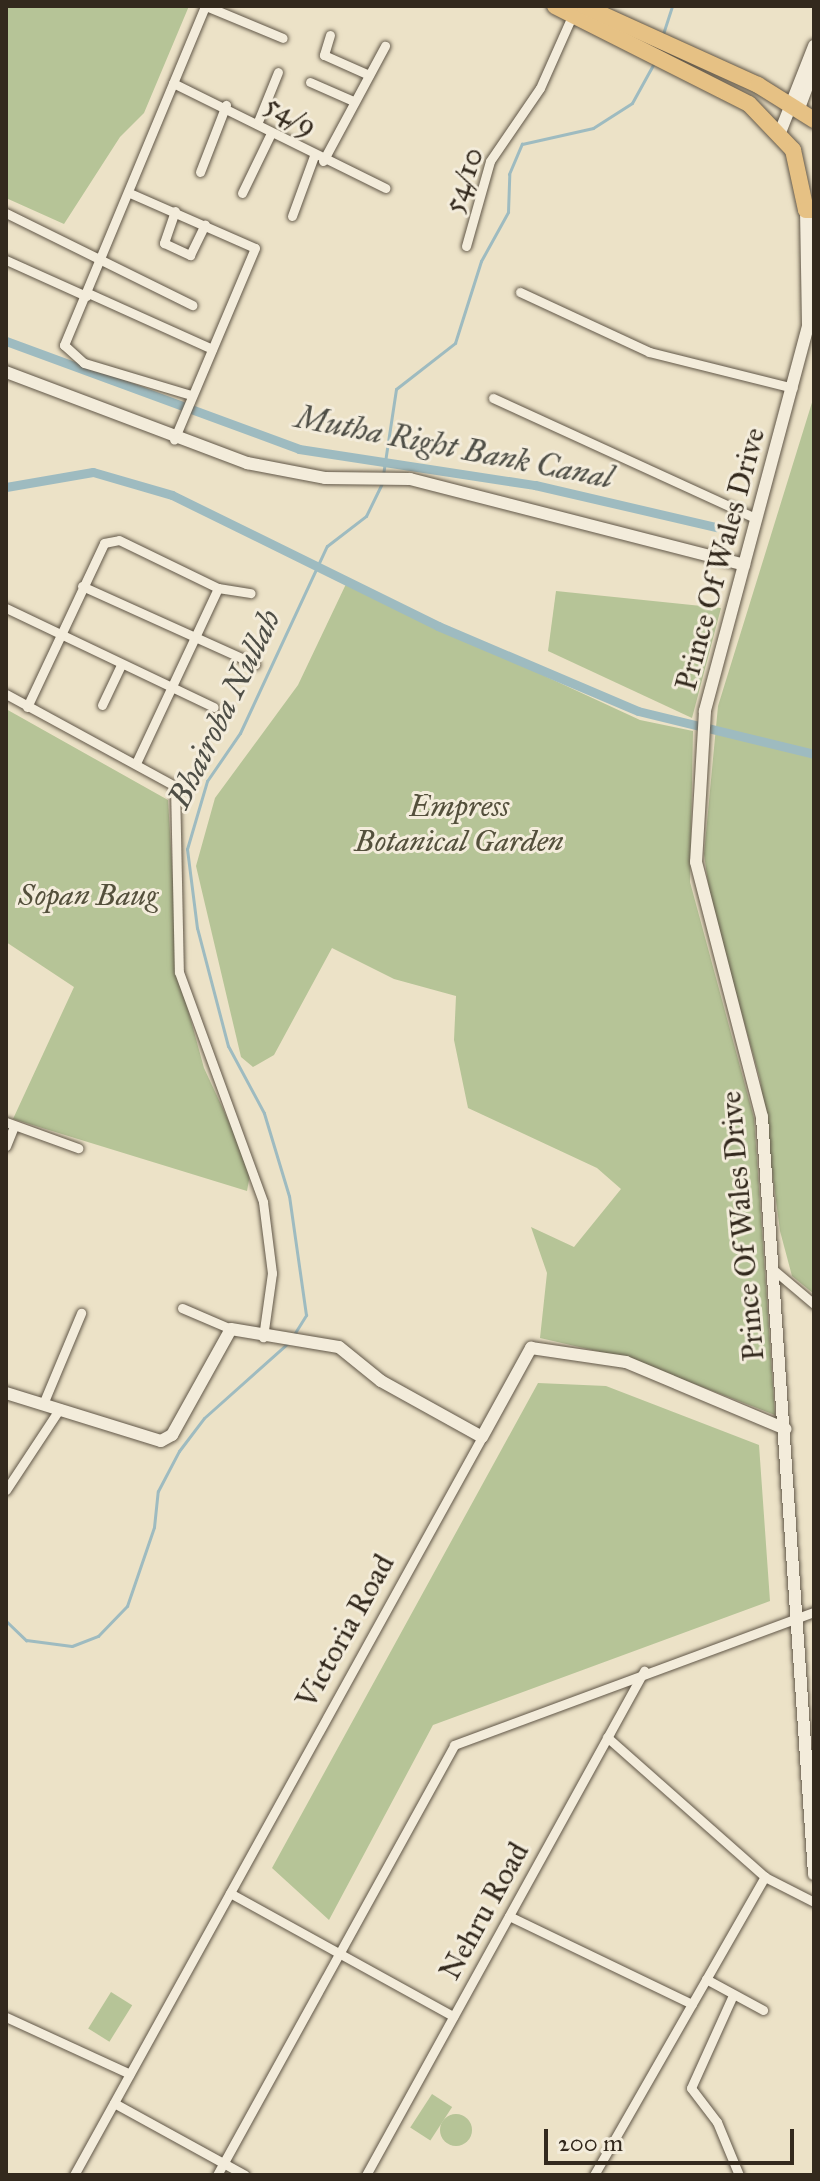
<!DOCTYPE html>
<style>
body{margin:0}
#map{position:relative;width:820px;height:2181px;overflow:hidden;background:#ece2c7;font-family:"IM FELL Great Primer",serif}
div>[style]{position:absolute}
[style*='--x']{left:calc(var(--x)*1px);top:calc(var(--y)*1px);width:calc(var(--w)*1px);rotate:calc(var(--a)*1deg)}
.green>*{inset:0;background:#b6c497;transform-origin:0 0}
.round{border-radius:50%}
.stream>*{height:3px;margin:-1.5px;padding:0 1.5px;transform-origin:1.5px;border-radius:1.5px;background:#9ebbc0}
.canal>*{height:9px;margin:-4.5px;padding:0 4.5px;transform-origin:4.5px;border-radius:4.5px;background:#9ebbc0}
.roads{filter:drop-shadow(0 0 2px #615748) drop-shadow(0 0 2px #615748)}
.street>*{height:9px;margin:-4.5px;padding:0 4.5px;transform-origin:4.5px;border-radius:4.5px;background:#f3ecdb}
.secondary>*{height:12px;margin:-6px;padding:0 6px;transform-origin:6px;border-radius:6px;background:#f3ecdb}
.highway>*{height:16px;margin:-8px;padding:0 8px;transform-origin:8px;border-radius:8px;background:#e6c184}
span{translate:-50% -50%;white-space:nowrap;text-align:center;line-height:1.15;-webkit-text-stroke:6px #f3ecdb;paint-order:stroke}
.street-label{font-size:30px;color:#33291d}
.park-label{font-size:30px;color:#54503c;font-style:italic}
.water-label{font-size:32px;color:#4e4e46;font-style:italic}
.frame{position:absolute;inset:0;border:8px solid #33291d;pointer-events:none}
.scale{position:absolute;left:544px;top:2129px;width:250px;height:36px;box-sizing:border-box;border:4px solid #33291d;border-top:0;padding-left:10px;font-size:24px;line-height:28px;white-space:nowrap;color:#33291d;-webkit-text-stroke:6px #f3ecdb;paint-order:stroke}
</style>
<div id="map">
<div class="green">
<div style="clip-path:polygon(6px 6px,189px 6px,144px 113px,120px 137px,64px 224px,6px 198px)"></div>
<div style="clip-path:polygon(814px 396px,812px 948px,814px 1294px,792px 1276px,780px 1231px,760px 1079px,711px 904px,704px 854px,718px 706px)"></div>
<div style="clip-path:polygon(346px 584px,640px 720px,693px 731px,690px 882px,754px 1118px,775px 1415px,627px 1358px,540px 1338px,547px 1273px,531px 1227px,574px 1247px,621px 1189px,597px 1168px,468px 1108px,454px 1040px,456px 996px,394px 979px,332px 948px,274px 1055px,253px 1067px,241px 1057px,196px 866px,215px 798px,298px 685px)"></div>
<div style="clip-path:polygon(556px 591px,721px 608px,692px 718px,548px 651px)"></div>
<div style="clip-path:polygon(6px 709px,168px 800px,179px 977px,204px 1068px,251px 1169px,247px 1191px,13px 1119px,74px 987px,6px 942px)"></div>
<div style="clip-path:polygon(538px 1383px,606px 1386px,759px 1445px,770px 1601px,433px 1725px,329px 1920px,272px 1868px)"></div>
<div style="left:111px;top:1992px;width:25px;height:43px;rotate:32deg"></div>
<div style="left:432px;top:2094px;width:24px;height:40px;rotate:33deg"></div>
<div class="round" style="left:440px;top:2114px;width:32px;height:32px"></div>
</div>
<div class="stream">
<div style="--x:662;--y:37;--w:33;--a:-72"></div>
<div style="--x:383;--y:475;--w:87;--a:-81.4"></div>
<div style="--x:396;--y:389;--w:75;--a:-37.9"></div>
<div style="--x:455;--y:343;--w:86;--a:-72.4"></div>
<div style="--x:481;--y:261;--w:56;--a:-61.1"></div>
<div style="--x:508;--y:212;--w:38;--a:-88"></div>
<div style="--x:509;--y:174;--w:33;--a:-67"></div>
<div style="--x:522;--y:144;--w:73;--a:-12.7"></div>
<div style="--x:593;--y:128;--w:46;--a:-32.7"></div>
<div style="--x:632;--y:103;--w:46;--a:-61.2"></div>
<div style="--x:293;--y:1336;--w:25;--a:-58"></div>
<div style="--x:306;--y:1315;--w:120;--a:-98.1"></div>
<div style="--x:289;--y:1196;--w:87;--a:-106.8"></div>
<div style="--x:264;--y:1113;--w:76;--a:-118.2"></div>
<div style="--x:228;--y:1046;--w:122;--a:-104.7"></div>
<div style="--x:197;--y:928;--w:80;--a:-97.2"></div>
<div style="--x:187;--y:849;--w:71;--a:-73.6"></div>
<div style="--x:207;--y:781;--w:58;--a:-55.5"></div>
<div style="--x:240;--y:733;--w:206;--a:-65.1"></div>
<div style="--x:327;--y:546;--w:49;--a:-37.6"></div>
<div style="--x:366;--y:516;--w:37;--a:-64"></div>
<div style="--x:6;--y:1621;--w:28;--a:44"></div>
<div style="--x:26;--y:1640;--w:46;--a:7.4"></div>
<div style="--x:72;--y:1646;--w:28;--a:-21"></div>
<div style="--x:98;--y:1636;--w:42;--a:-46"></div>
<div style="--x:127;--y:1606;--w:83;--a:-71.1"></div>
<div style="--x:154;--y:1527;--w:36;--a:-84"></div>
<div style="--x:158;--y:1491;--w:45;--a:-62.3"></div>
<div style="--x:179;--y:1451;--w:41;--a:-52.9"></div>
<div style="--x:204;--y:1418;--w:114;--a:-41.8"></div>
</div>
<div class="canal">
<div style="--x:6;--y:341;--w:312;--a:20.2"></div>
<div style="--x:299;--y:449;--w:239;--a:8.7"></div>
<div style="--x:535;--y:485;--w:186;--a:13.1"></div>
<div style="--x:6;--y:487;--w:88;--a:-9.8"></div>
<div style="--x:93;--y:472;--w:82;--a:16.2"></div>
<div style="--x:172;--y:495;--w:297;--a:26.2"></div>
<div style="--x:438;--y:626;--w:217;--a:23"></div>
<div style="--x:638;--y:711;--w:181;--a:13.7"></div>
</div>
<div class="roads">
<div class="street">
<div style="--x:206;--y:6;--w:83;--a:22.6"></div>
<div style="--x:330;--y:35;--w:21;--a:107"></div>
<div style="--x:324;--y:55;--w:49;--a:24"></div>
<div style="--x:310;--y:82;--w:47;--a:23.8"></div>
<div style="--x:173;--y:83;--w:237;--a:26.3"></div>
<div style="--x:257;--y:124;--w:56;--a:-68"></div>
<div style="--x:323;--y:161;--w:131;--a:-61.7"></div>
<div style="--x:200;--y:172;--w:72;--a:-68.8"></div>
<div style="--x:242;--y:193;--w:67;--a:-64.2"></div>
<div style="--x:132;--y:194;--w:134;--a:23.7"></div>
<div style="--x:255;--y:248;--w:208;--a:112.9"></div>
<div style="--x:175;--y:211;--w:34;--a:109"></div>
<div style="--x:164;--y:243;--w:29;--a:25"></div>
<div style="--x:190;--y:255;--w:34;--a:-64"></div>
<div style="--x:6;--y:213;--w:208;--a:26.3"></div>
<div style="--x:292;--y:216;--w:64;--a:-69.9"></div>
<div style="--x:466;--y:246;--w:88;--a:-74.2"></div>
<div style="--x:490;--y:161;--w:88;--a:-55.6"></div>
<div style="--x:540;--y:88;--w:81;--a:-66"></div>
<div style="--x:6;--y:260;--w:88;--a:24.2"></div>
<div style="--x:520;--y:292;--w:142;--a:24.9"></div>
<div style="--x:649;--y:352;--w:148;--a:14"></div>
<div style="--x:88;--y:293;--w:136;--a:24.3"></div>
<div style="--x:191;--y:395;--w:112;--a:-163.3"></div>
<div style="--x:84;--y:363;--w:27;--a:-138"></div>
<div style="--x:64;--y:345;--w:367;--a:-67.4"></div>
<div style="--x:493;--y:398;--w:290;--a:24.6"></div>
<div style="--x:82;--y:586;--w:190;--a:24.3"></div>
<div style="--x:6;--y:608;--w:230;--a:25.5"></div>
<div style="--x:6;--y:694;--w:192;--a:28.6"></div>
<div style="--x:175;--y:786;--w:186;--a:88.8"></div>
<div style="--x:179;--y:972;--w:245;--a:69.9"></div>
<div style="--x:263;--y:1202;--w:72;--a:82.8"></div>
<div style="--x:272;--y:1273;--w:65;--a:98"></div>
<div style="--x:102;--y:705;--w:44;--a:-64.6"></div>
<div style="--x:27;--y:707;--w:181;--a:-64.8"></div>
<div style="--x:104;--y:543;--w:15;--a:-11"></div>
<div style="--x:119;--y:540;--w:110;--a:25.9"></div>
<div style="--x:137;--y:761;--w:191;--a:-64.9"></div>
<div style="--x:218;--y:588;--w:33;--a:9"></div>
<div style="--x:6;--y:1122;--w:77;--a:19.9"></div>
<div style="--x:6;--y:1146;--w:22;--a:-68"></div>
<div style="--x:775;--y:1271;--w:51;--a:40.2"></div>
<div style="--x:182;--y:1308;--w:53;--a:23.2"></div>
<div style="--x:43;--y:1404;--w:99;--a:-67.3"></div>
<div style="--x:6;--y:1490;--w:98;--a:-56.6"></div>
<div style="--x:607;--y:1737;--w:211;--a:41.5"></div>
<div style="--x:765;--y:1877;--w:55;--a:27"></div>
<div style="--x:230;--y:1893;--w:255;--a:28.9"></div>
<div style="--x:509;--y:1916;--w:203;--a:25.7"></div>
<div style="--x:706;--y:1979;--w:65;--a:28.5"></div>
<div style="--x:733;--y:1995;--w:102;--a:114.3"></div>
<div style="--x:691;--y:2088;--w:43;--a:52.6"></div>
<div style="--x:717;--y:2122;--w:57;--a:67.5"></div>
<div style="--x:6;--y:2017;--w:136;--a:24.7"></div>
<div style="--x:114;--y:2103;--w:149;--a:28.8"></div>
<div style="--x:74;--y:2175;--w:843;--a:-61.06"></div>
<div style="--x:217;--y:2175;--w:491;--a:-61.1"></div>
<div style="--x:454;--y:1745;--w:384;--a:-20.3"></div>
<div style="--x:366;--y:2175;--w:576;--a:-61.12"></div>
<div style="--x:594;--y:2175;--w:344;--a:-60.2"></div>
</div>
<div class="secondary">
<div style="--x:798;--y:111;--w:46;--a:-69.6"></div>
<div style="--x:779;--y:135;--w:96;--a:-68.5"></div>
<div style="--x:806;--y:210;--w:116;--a:89"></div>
<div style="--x:808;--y:326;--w:399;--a:105"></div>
<div style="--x:705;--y:711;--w:151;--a:93.4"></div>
<div style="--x:696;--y:862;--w:263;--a:75.5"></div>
<div style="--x:762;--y:1117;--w:759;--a:86.07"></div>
<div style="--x:6;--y:372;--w:258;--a:20.7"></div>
<div style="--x:247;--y:463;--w:79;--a:10.9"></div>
<div style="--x:325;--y:478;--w:85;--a:0.7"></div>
<div style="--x:410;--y:479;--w:345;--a:14.4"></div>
<div style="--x:6;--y:1393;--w:162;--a:17.2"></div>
<div style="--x:161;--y:1441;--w:13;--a:-29"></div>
<div style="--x:172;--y:1435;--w:121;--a:-60.9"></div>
<div style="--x:231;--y:1329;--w:109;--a:9.5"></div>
<div style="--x:339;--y:1347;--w:54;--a:39"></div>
<div style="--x:381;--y:1381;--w:115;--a:29"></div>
<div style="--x:482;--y:1437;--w:102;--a:-61.2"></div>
<div style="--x:531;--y:1348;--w:96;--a:8.4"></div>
<div style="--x:626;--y:1362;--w:173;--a:22.8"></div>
</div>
<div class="highway">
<div style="--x:555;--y:6;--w:217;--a:26.8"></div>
<div style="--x:749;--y:104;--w:64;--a:46.3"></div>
<div style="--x:793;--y:150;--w:61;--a:77.8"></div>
<div style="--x:806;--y:210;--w:8;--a:0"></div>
<div style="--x:584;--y:6;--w:191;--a:24.4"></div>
<div style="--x:758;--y:85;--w:66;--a:32"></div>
</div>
</div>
<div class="street-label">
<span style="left:291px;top:115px;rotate:30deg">54/9</span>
<span style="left:463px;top:180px;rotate:-70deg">54/10</span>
<span style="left:720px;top:559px;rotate:-75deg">Prince Of Wales Drive</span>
<span style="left:742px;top:1226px;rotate:-95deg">Prince Of Wales Drive</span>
<span style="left:345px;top:1631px;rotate:-61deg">Victoria Road</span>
<span style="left:484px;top:1911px;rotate:-61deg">Nehru Road</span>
</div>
<div class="park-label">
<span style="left:459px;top:823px">Empress<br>Botanical Garden</span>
<span style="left:88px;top:895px">Sopan Baug</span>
</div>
<div class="water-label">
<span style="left:454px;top:448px;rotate:11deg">Mutha Right Bank Canal</span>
<span style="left:225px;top:709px;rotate:-64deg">Bhairoba Nullah</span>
</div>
<div class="frame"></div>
<div class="scale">200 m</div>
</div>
